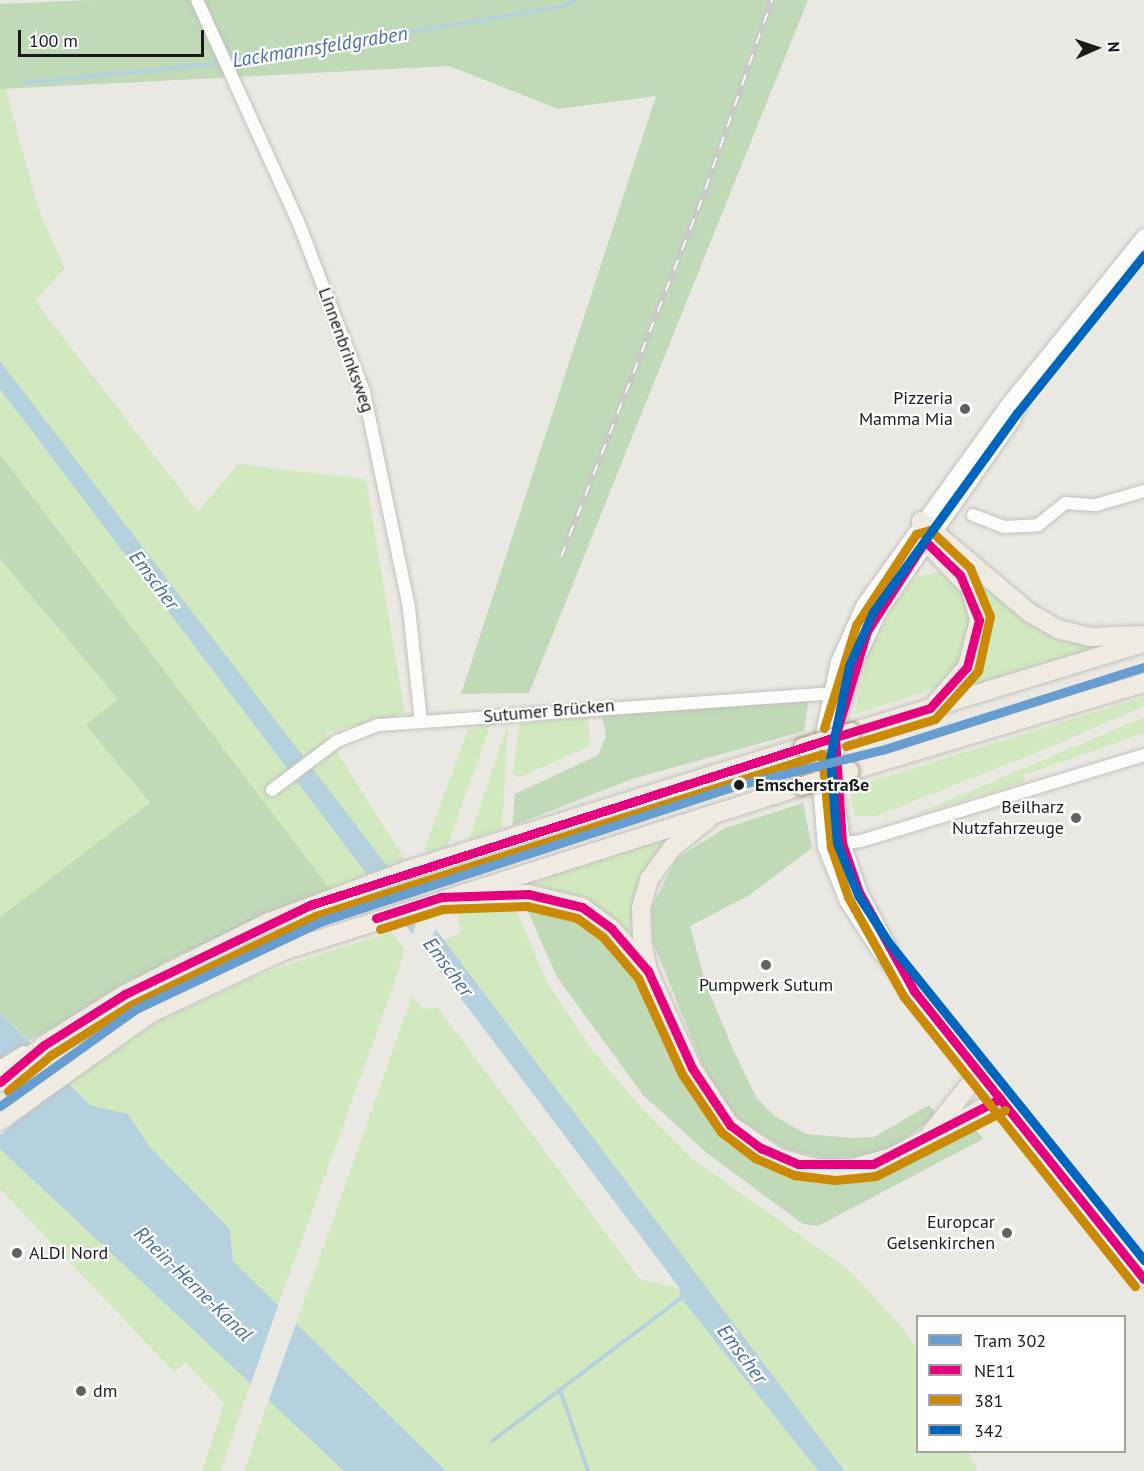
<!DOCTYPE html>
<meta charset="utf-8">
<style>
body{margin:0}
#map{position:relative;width:1144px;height:1471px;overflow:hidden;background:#eae8e2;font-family:"PT Sans",sans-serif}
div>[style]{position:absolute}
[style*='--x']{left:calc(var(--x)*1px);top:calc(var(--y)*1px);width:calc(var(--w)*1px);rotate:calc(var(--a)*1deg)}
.grass>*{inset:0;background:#d2e9bf}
.forest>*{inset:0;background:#c0d9b7}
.water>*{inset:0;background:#b5d1de}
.pier>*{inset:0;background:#eae8e2}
.stream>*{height:4px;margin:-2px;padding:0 2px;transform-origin:2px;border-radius:2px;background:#b5d1de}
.roads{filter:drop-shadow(0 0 2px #c2c1be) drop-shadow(0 0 2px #c2c1be)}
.minor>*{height:12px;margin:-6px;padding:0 6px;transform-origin:6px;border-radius:6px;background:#fcfcfb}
.tertiary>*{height:15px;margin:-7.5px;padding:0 7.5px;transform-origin:7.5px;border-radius:7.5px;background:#fcfcfb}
.secondary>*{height:16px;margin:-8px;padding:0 8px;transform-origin:8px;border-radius:8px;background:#f1f1e8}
.primary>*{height:18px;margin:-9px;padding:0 9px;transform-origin:9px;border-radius:9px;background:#f0ebe2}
.rail>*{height:6px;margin-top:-3px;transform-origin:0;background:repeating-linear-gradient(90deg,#fff 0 11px,#c9c9c8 0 22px);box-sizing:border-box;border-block:2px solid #c9c9c8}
.bridges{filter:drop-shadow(0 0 2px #9f9880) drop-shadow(0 0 2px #9f9880)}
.primary-bridge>*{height:18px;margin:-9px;padding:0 9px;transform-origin:9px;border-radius:9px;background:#f0ebe2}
.bus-1>*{height:9px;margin:-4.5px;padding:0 4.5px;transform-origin:4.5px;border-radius:4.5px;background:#e5007d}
.bus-2>*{height:9px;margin:-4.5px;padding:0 4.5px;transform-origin:4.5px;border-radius:4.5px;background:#cb8a05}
.bus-3>*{height:9px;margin:-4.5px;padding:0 4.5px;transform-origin:4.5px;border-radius:4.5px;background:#0065bd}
.tram-1>*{height:9px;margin:-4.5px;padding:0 4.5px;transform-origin:4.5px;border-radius:4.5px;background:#679ecf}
.dots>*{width:16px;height:16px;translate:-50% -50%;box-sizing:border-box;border:3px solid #fff;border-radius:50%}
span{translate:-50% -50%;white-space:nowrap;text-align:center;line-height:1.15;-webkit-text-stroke:4.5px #fff;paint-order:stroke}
.street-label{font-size:18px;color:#1a1a1a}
.poi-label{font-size:18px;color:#1a1a1a}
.right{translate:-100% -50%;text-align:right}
.left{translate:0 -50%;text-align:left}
.stop-label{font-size:18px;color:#1a1a1a;font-weight:700}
.water-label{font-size:20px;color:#466eab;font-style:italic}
.legend{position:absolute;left:916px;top:1315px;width:210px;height:138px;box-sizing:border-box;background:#fff;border:2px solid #a3a3a3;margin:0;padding:8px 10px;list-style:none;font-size:18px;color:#1a1a1a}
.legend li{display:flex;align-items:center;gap:12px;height:30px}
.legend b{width:30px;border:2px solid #a3a3a3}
.north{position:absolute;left:1066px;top:18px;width:60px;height:60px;-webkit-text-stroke:4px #fff;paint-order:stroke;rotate:87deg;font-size:16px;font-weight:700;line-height:24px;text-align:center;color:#1a1a1a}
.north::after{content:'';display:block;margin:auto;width:21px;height:27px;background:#1a1a1a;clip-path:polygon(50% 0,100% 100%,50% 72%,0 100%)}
.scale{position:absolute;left:18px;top:30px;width:186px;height:27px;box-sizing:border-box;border:3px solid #1a1a1a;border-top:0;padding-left:8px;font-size:18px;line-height:21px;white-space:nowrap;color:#1a1a1a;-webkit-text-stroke:4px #fff;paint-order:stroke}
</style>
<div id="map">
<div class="grass">
<div style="clip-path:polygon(0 89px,6px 89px,39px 211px,65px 268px,35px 301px,198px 512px,238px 464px,366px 479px,405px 714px,325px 733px,407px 863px,330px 889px,0 454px)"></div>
<div style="clip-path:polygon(0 559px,118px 699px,87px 725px,150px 804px,0 917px)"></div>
<div style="clip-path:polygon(960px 563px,1034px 627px,1057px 638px,1110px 644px,958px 690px,984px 650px,987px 626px,975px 581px)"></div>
<div style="clip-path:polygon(941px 571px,965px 597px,971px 620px,956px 670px,938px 687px,854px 715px,868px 654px,892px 608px,916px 577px)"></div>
<div style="clip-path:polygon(1144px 697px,1144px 706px,1041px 751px,876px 816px,854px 816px,850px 788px)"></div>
<div style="clip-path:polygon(588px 716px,590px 746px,518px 778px,513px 774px,519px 724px)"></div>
<div style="clip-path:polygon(1144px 717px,1144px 733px,1024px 775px,1025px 782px,914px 815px)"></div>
<div style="clip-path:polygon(508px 723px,502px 829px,468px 840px,469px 840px)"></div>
<div style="clip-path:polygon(491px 724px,447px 847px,427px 854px,425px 847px,468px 729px)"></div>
<div style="clip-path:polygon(672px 835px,633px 935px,583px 897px,529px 883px)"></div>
<div style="clip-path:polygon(514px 904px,547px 982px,594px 1052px,639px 1105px,691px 1158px,848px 1269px,901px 1326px,917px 1349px,918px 1452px,968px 1452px,977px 1471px,845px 1471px,444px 940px,461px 933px,458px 913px)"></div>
<div style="clip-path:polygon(391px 932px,405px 950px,396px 979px,278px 1306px,233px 1261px,230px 1229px,150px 1147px,128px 1114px,90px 1105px,69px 1082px,160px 1020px,269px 971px)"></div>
<div style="clip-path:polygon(412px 996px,423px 1009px,438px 1008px,640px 1279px,679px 1288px,681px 1297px,818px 1471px,446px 1471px,296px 1324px)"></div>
<div style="clip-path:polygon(0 1149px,251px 1382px,221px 1471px,202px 1471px,224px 1403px,186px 1363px,174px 1372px,0 1189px)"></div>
<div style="clip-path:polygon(269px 1399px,329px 1456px,344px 1471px,244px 1471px)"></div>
</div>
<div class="forest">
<div style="clip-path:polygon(91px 0,808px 0,529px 693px,461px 694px,656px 96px,558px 109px,449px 66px,0 89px,0 4px)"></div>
<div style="clip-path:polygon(0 454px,330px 889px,171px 959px,29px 1041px,0 1012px,0 917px,150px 803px,86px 725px,118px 699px,0 559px)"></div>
<div style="clip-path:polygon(809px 698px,804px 731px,632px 779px,512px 826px,515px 794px,598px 755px,606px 737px,602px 714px)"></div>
<div style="clip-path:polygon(803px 803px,812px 848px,748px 896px,690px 926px,706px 985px,733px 1049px,756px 1097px,773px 1115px,806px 1134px,853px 1138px,874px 1137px,929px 1105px,937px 1116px,888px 1150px,859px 1157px,823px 1158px,786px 1149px,737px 1118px,718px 1097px,702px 1064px,653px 942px,652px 907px,676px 859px,725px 828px)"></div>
<div style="clip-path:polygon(525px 905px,560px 910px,595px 927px,617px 947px,633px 968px,710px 1120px,768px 1165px,819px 1178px,864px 1178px,889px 1172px,976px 1130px,983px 1139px,818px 1226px,803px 1224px,708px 1154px,643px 1095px,557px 977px)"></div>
</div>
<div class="water">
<div style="clip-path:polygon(0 361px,444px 940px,845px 1471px,818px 1471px,681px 1298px,679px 1287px,0 389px)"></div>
<div style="clip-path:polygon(0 1012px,90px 1105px,128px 1114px,150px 1147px,230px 1229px,233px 1261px,446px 1471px,344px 1471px,0 1149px)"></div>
</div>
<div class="pier">
<div style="clip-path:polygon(391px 867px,437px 926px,424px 961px,410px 942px,416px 923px,400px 928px,361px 877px)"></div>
<div style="clip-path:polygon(33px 1041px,70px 1079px,0 1135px,0 1063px)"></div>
<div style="clip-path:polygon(279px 1303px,297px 1321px,268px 1402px,250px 1386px)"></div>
</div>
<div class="stream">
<div style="--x:229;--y:62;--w:338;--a:-9.4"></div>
<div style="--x:562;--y:7;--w:16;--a:-27"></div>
<div style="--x:25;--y:83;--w:198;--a:-5.8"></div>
<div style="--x:560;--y:1390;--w:86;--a:70.9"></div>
<div style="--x:492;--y:1441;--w:237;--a:-37.1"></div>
</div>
<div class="roads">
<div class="minor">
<div style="--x:197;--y:0;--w:241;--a:65.5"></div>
<div style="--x:297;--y:219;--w:186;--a:68.8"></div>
<div style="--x:364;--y:392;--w:221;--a:78.2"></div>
<div style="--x:409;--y:608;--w:115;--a:84"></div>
<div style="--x:973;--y:515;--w:33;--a:21"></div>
<div style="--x:1004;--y:527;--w:34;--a:-3"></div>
<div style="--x:1038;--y:525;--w:35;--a:-39"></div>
<div style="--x:1065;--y:503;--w:31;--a:4"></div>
<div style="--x:1096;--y:505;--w:50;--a:-16.3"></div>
<div style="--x:272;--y:790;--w:81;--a:-37"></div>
<div style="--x:337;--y:741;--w:44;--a:-21.3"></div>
<div style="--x:378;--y:725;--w:464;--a:-4"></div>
<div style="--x:825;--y:846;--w:36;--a:-8"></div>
<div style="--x:861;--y:841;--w:296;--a:-16.9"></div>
</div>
<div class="tertiary">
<div style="--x:1144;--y:236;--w:218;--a:128.9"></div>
<div style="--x:1007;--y:406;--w:246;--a:125.8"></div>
<div style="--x:863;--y:606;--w:61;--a:114.1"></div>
<div style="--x:838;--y:662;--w:97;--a:101.9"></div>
<div style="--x:818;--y:757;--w:89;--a:85.5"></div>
<div style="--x:825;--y:846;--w:59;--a:68.2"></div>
<div style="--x:847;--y:901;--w:59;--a:56.9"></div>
<div style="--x:879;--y:950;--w:422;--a:51.1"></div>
<div style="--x:890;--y:950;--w:66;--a:-118.1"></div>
<div style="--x:859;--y:892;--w:52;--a:-109.1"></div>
<div style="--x:842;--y:843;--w:62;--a:-97.5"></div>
<div style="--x:834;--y:782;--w:58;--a:-88"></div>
<div style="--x:836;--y:724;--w:66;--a:-73.2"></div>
<div style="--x:855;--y:661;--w:56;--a:-64.8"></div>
<div style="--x:879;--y:610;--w:233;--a:-55.1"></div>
<div style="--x:1012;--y:419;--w:26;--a:-65"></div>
</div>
<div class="secondary">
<div style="--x:0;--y:1069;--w:28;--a:-32"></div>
</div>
<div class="primary">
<div style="--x:921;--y:521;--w:143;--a:40.2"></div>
<div style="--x:1030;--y:613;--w:32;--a:30"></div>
<div style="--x:1058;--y:629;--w:33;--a:14"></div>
<div style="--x:1090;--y:637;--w:54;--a:-2.1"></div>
<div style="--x:921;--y:521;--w:20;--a:79"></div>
<div style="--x:925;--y:541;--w:65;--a:46.2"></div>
<div style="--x:970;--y:588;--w:33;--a:74"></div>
<div style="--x:979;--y:620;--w:49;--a:104.3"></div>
<div style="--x:967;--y:667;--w:49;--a:130.9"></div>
<div style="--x:852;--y:732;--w:305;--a:-17"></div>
<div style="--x:850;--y:771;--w:307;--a:-16.7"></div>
<div style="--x:707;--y:820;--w:45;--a:141.3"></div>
<div style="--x:672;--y:848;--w:39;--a:126"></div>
<div style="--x:649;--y:880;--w:29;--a:106"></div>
<div style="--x:641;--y:908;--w:34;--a:88"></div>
<div style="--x:642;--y:942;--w:30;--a:78"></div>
<div style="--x:648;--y:971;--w:107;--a:65.6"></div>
<div style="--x:692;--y:1068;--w:69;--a:56.3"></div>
<div style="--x:730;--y:1125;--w:59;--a:34"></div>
<div style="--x:779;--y:1158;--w:39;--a:15"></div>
<div style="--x:817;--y:1168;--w:36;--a:0"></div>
<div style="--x:853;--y:1168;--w:41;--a:-15.8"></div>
<div style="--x:892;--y:1157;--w:123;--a:-28.2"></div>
<div style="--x:462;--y:897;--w:66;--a:-2.6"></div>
<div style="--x:528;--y:894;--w:56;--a:13.5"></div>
<div style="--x:582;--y:907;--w:36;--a:36"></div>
<div style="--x:611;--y:928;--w:52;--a:48.9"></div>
<div style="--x:0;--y:1082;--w:57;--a:-40.1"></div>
<div style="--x:44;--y:1045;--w:96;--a:-32.2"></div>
<div style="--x:125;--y:994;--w:161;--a:-26.6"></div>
<div style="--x:269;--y:922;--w:148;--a:-20.5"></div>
<div style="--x:408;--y:870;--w:414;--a:-17.3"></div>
<div style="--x:0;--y:1121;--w:186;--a:-35.6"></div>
<div style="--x:151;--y:1013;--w:146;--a:-25.2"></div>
<div style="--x:283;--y:951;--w:545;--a:-17.64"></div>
<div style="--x:931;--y:1133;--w:77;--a:-51.3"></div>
</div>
</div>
<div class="rail">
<div style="--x:561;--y:557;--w:373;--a:-68.5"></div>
<div style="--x:698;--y:210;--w:223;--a:-70.6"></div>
</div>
<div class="bridges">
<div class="primary-bridge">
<div style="--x:803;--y:747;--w:51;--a:-17"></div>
<div style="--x:802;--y:786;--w:50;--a:-17.4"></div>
</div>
</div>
<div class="bus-1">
<div style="--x:925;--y:541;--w:49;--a:44.2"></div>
<div style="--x:960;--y:575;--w:49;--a:67.1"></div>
<div style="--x:979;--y:620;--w:49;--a:104.3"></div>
<div style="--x:967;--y:667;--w:55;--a:132.1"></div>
<div style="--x:930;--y:708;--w:99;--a:163"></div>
<div style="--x:835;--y:737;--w:111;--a:-73.2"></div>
<div style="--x:867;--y:631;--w:107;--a:-57.2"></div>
<div style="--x:835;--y:737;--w:106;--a:86.2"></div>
<div style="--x:842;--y:843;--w:52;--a:70.9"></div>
<div style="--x:859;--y:892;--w:113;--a:60.9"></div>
<div style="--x:914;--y:991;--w:369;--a:51.4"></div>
<div style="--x:376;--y:918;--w:68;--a:-17.9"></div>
<div style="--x:441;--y:897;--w:87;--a:-2"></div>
<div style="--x:528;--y:894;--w:56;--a:13.5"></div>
<div style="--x:582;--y:907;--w:36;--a:36"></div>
<div style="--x:611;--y:928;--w:57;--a:49.3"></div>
<div style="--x:648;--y:971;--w:107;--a:65.6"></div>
<div style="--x:692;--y:1068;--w:69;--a:56.3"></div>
<div style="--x:730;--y:1125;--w:39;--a:37"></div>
<div style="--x:761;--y:1148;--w:40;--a:23.4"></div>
<div style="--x:798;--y:1164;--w:75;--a:0"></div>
<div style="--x:873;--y:1164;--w:143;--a:-27.1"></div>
<div style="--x:0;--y:1082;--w:57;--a:-40.1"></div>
<div style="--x:44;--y:1045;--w:96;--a:-32.2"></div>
<div style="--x:125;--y:994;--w:205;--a:-25.7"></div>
<div style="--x:310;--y:905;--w:551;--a:-17.74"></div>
</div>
<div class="bus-2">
<div style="--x:824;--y:728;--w:108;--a:-72.7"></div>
<div style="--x:856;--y:625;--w:109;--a:-56.6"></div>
<div style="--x:916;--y:534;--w:15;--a:-16"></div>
<div style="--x:930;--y:530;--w:55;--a:43.5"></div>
<div style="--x:970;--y:568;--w:52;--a:67.4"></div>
<div style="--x:990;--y:616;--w:56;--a:102.3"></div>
<div style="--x:978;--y:671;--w:64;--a:131.9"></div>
<div style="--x:935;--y:719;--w:93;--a:163.1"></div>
<div style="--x:380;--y:929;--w:66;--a:-17.6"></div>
<div style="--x:443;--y:909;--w:84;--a:-2"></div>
<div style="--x:527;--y:906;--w:51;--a:13.5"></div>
<div style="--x:577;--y:918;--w:32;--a:36"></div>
<div style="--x:603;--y:937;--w:54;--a:49.5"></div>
<div style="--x:638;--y:978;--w:106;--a:65.4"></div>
<div style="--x:682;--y:1074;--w:70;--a:56.1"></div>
<div style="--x:721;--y:1132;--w:43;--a:37.4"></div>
<div style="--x:755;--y:1158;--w:43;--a:23.6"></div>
<div style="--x:794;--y:1175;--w:41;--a:7"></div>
<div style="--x:835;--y:1180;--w:41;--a:-5.6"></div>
<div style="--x:876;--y:1176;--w:145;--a:-27.1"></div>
<div style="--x:8;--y:1091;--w:56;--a:-39.9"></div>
<div style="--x:51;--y:1055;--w:94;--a:-32"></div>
<div style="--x:131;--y:1005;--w:204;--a:-25.8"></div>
<div style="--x:315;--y:916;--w:532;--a:-17.72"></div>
<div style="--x:822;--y:754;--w:93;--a:84.5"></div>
<div style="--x:831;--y:847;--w:53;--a:71.2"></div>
<div style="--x:848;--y:897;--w:115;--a:60.8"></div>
<div style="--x:904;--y:997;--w:370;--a:51.4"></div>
</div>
<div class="bus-3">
<div style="--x:1144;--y:255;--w:203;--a:128.8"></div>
<div style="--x:1017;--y:413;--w:246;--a:125.9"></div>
<div style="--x:873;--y:612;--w:59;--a:114"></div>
<div style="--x:849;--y:666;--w:94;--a:101.7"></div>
<div style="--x:830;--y:758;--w:85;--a:85.3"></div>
<div style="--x:837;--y:843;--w:56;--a:68"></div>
<div style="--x:858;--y:895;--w:57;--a:57.1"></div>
<div style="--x:889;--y:943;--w:407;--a:51.2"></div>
</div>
<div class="tram-1">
<div style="--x:0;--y:1106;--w:167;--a:-35.5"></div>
<div style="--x:136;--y:1009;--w:206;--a:-25.3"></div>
<div style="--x:322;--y:921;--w:439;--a:-18.1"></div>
<div style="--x:739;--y:785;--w:147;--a:-13.8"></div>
<div style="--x:882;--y:750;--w:275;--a:-17.6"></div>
</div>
<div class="dots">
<div style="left:965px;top:409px;background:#636260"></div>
<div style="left:739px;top:785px;background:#1a1a1a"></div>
<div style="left:1076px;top:818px;background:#636260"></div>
<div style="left:766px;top:965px;background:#636260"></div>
<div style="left:1007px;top:1233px;background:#636260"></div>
<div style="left:17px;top:1253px;background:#636260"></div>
<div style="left:81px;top:1391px;background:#636260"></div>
</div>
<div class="street-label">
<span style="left:346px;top:350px;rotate:70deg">Linnenbrinksweg</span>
<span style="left:549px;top:711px;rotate:-5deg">Sutumer Brücken</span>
</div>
<div class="poi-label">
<span class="right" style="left:953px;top:409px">Pizzeria<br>Mamma Mia</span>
<span class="right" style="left:1064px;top:818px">Beilharz<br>Nutzfahrzeuge</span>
<span style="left:766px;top:985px">Pumpwerk Sutum</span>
<span class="right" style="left:995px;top:1233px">Europcar<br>Gelsenkirchen</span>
<span class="left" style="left:29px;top:1253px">ALDI Nord</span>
<span class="left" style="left:93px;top:1391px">dm</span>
</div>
<div class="stop-label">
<span class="left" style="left:755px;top:785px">Emscherstraße</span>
</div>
<div class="water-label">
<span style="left:320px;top:47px;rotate:-9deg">Lackmannsfeldgraben</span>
<span style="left:154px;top:580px;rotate:53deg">Emscher</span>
<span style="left:448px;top:967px;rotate:53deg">Emscher</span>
<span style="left:193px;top:1284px;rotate:44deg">Rhein-Herne-Kanal</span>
<span style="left:742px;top:1354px;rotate:53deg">Emscher</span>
</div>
<ul class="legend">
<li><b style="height:8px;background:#679ecf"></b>Tram 302</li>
<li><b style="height:8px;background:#e5007d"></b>NE11</li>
<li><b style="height:8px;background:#cb8a05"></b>381</li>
<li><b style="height:8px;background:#0065bd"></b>342</li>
</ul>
<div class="north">N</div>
<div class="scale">100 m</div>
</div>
